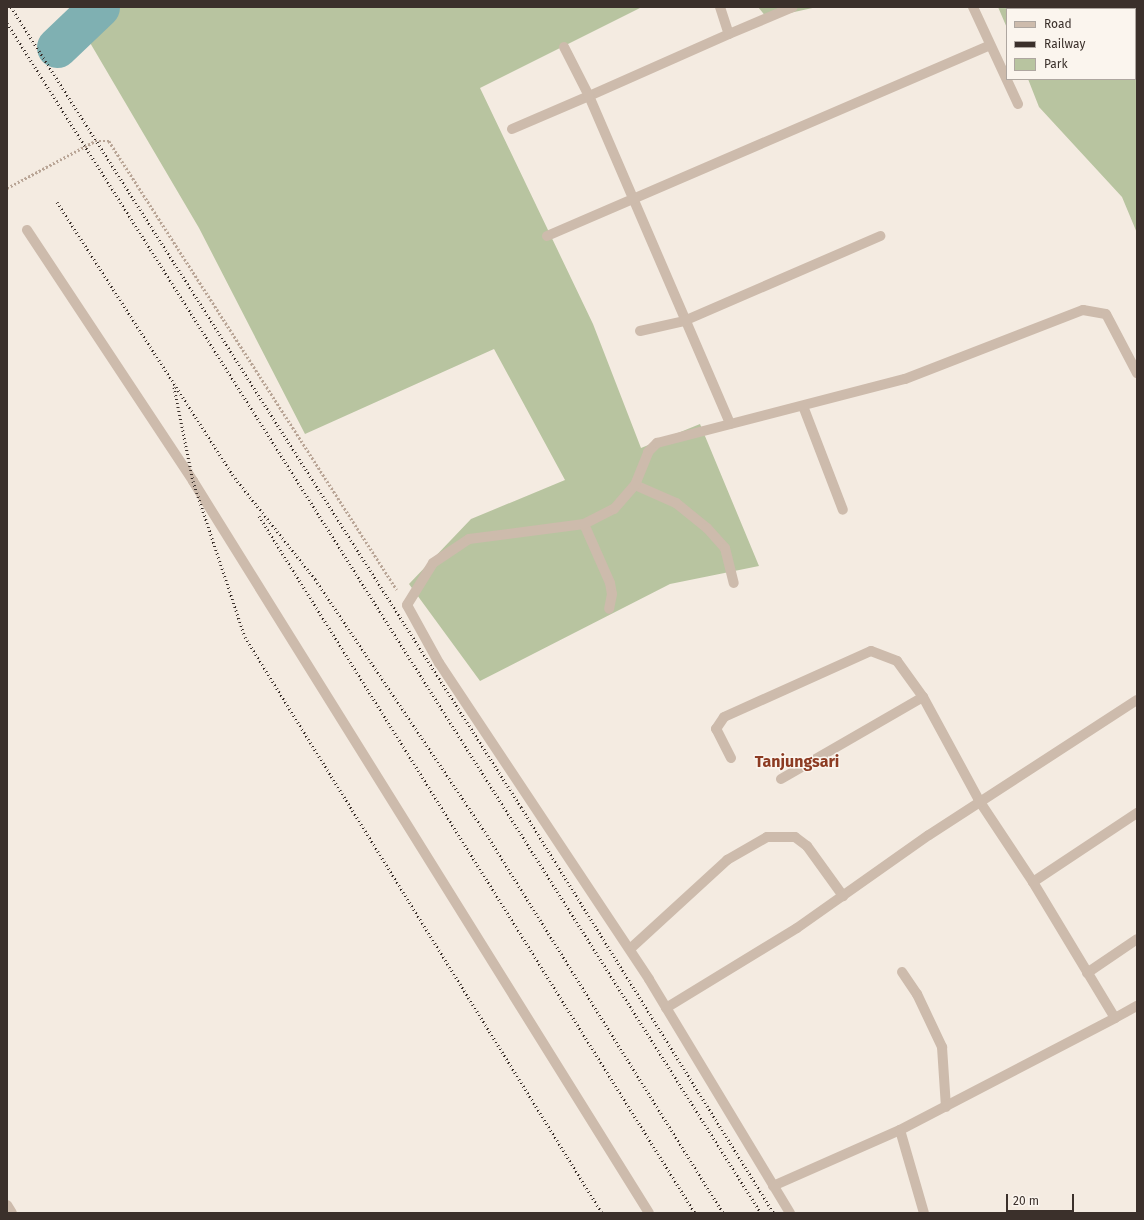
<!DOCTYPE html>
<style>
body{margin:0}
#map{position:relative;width:1144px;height:1220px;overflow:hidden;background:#f4ebe1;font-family:"Fira Sans",sans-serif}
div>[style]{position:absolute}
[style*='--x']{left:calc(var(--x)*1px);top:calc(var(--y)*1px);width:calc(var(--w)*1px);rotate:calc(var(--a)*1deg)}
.green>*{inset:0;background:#b8c4a0}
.river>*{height:41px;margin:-20.5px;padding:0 20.5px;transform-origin:20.5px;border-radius:20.5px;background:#7fb0b2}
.path>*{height:2.5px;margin-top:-1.25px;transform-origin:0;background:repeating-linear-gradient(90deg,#b9a596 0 2px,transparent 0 4px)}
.lane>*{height:10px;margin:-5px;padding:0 5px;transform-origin:5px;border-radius:5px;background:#cdbbac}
.street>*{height:10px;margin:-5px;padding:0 5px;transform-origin:5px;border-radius:5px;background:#cdbbac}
.rail>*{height:3px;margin-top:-1.5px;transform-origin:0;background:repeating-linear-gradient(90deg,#3b302b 0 1px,transparent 0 4px)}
span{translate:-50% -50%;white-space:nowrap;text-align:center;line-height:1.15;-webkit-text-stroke:3px #fbf5ee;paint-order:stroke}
.quarter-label{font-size:16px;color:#8c3b22;font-weight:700}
.frame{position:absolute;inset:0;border:8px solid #3b302b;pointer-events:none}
.legend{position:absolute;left:1006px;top:8px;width:130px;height:72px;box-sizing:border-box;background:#fbf5ee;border:1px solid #aea6a0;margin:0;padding:5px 7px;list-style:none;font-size:12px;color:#3b302b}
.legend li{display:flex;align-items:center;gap:8px;height:20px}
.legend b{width:20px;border:1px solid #aea6a0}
.scale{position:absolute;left:1006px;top:1194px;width:68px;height:18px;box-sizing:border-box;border:2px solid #3b302b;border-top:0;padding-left:5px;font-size:12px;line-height:14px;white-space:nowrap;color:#3b302b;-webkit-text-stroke:3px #fbf5ee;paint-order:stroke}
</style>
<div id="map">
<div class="green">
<div style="clip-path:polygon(69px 7px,642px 7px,480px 88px,593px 324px,641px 448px,700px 424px,759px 566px,670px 584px,480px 681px,409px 584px,471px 519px,565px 480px,494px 349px,305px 434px,199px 228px)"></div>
<div style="clip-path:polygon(758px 7px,817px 7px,767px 18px)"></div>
<div style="clip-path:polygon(998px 7px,1137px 7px,1137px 233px,1122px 197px,1039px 107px,1028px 79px,1135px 79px,1135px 9px,1007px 9px,1007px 28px)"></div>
</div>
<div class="river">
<div style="--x:57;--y:47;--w:58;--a:-43.6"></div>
</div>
<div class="path">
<div style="--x:7;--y:188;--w:100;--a:-28.1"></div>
<div style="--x:95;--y:141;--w:14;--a:0"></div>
<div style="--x:109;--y:141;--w:533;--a:57.32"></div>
</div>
<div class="lane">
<div style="--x:27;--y:230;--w:301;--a:56.5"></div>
<div style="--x:193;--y:481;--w:862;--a:58.08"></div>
<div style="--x:584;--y:524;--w:64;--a:66.2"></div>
<div style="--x:610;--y:583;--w:11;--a:80"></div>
<div style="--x:612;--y:594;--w:15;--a:101"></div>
<div style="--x:7;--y:1205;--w:9;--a:58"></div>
</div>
<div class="street">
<div style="--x:720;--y:7;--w:28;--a:72"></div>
<div style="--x:729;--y:34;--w:153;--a:156.1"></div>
<div style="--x:589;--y:96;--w:357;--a:66.7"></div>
<div style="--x:973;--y:7;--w:107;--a:65.1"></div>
<div style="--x:729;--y:34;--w:69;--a:-22.9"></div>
<div style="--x:512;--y:129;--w:84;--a:-23.2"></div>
<div style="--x:589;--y:96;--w:55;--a:-117"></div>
<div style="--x:547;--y:236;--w:481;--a:-23.3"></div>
<div style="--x:640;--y:331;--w:45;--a:-12.8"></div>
<div style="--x:684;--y:321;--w:214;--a:-23.4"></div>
<div style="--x:803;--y:406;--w:111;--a:69"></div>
<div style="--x:635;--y:485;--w:45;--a:23.7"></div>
<div style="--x:676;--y:503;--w:40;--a:39"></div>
<div style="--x:707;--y:528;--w:27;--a:48"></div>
<div style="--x:725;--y:548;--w:36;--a:76"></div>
<div style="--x:731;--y:758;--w:33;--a:-117"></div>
<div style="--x:716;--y:729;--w:14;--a:-56"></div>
<div style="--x:724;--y:717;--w:161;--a:-24.2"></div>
<div style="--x:871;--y:651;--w:28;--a:21"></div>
<div style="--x:897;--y:661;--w:44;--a:54.2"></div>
<div style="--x:923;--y:697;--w:119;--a:61.5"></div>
<div style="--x:980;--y:802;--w:96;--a:56.5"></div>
<div style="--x:1033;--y:882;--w:125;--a:-33.6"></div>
<div style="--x:781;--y:779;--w:164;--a:-30"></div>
<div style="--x:630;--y:949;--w:132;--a:-42.5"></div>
<div style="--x:727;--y:860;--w:46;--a:-29.9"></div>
<div style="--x:767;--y:837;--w:28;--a:0"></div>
<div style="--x:795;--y:837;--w:15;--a:37"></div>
<div style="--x:807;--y:846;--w:62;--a:54.2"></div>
<div style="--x:902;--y:972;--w:27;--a:56"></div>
<div style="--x:917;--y:994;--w:59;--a:64.7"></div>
<div style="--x:942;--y:1047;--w:60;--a:86.2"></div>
<div style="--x:1087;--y:973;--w:60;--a:-34.2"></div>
<div style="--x:666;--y:1008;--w:153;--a:-31.4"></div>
<div style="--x:797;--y:928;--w:161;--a:-35.2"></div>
<div style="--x:929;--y:835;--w:248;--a:-33"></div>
<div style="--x:1115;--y:1018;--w:25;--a:-29"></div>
<div style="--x:900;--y:1130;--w:86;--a:73.9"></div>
<div style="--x:773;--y:1186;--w:139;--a:-23.8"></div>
<div style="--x:900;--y:1130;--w:242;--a:-27.5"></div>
<div style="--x:1115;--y:1018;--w:159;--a:-121.1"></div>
<div style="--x:790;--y:1213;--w:273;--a:-121.1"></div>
<div style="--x:649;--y:979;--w:379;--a:-123.6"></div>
<div style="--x:439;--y:663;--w:66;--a:-118.9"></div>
<div style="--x:407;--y:605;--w:49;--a:-58.2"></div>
<div style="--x:433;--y:563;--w:43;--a:-33.7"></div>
<div style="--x:469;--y:539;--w:116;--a:-7.4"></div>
<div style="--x:584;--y:524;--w:34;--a:-27"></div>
<div style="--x:614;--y:509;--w:32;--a:-49"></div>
<div style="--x:635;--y:485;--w:35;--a:-68"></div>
<div style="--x:648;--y:452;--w:13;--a:-45"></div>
<div style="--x:657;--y:443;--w:256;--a:-14.5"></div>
<div style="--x:905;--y:379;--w:191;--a:-21.2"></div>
<div style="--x:1083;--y:310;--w:23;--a:10"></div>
<div style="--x:1106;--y:314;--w:67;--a:62.3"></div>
</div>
<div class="rail">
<div style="--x:11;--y:7;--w:949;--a:57.48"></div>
<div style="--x:521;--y:807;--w:478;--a:58.1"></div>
<div style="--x:7;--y:23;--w:1409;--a:57.64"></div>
<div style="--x:57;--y:202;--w:328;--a:57.2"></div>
<div style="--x:235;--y:478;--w:129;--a:51.6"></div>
<div style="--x:315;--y:579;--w:308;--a:56.1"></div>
<div style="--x:487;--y:835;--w:446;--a:58"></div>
<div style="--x:174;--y:387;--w:96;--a:78.6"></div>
<div style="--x:193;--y:481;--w:164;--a:71.6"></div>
<div style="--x:245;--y:637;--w:678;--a:58.21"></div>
<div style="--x:259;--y:516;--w:822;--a:57.97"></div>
</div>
<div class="quarter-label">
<span style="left:797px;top:762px">Tanjungsari</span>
</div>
<div class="frame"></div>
<ul class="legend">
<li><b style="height:5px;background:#cdbbac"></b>Road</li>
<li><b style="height:5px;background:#3b302b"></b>Railway</li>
<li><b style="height:11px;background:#b8c4a0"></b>Park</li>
</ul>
<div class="scale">20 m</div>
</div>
